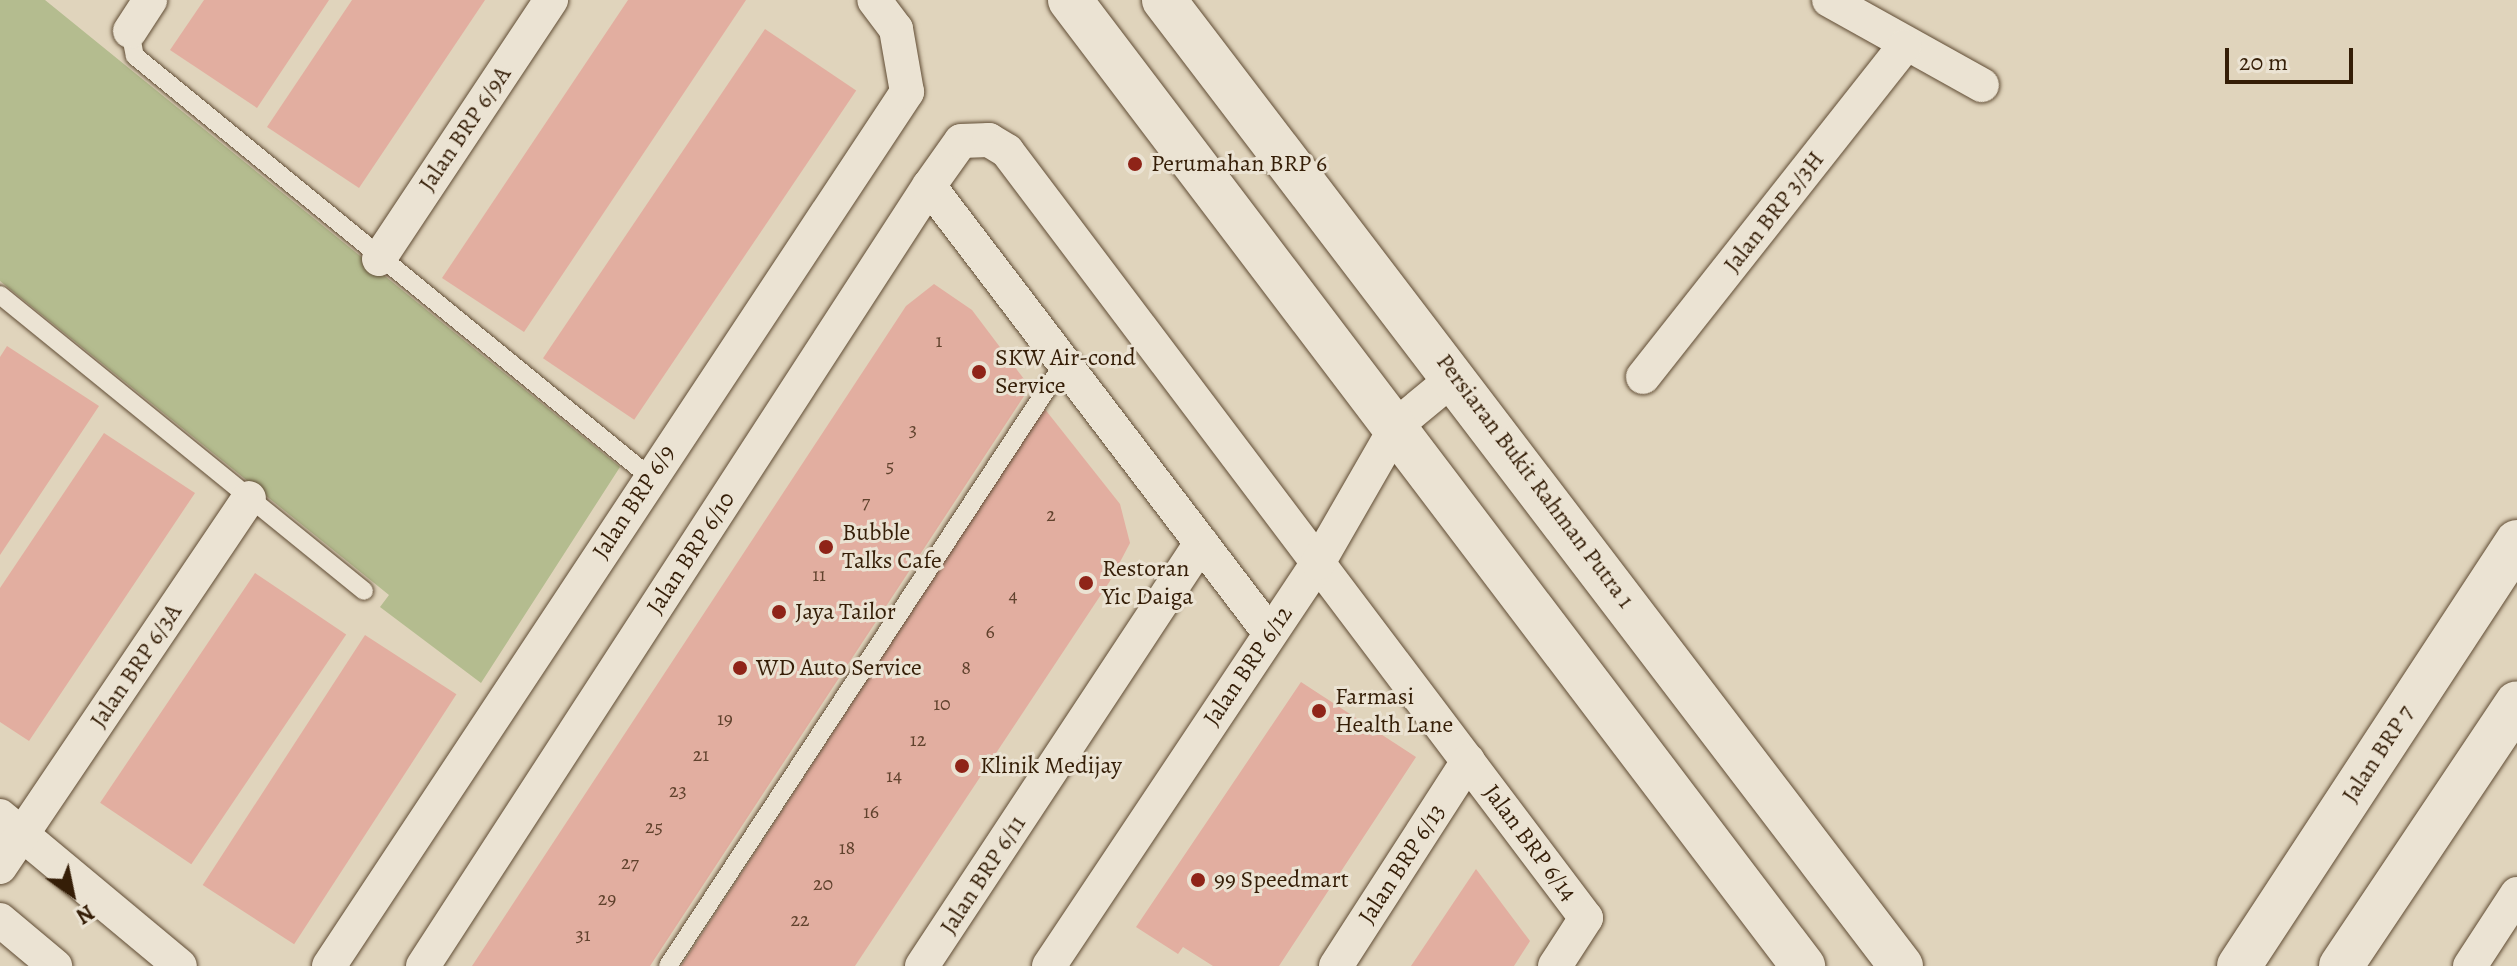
<!DOCTYPE html>
<style>
body{margin:0}
#map{position:relative;width:2517px;height:966px;overflow:hidden;background:#e0d4bc;font-family:Alegreya,serif}
div>[style]{position:absolute}
[style*='--x']{left:calc(var(--x)*1px);top:calc(var(--y)*1px);width:calc(var(--w)*1px);rotate:calc(var(--a)*1deg)}
.green>*{inset:0;background:#b4bc8f}
.building>*{inset:0;background:#e2aea0;transform-origin:0 0}
.roads{filter:drop-shadow(0 0 2px #604c34) drop-shadow(0 0 2px #604c34)}
.service>*{height:18px;margin:-9px;padding:0 9px;transform-origin:9px;border-radius:9px;background:#ebe3d3}
.minor>*{height:34px;margin:-17px;padding:0 17px;transform-origin:17px;border-radius:17px;background:#ebe3d3}
.secondary>*{height:44px;margin:-22px;padding:0 22px;transform-origin:22px;border-radius:22px;background:#ebe3d3}
.dots>*{width:22px;height:22px;translate:-50% -50%;box-sizing:border-box;border:4px solid #ebe3d3;border-radius:50%}
span{translate:-50% -50%;white-space:nowrap;text-align:center;line-height:1.15;-webkit-text-stroke:6px #ebe3d3;paint-order:stroke}
.number-label{font-size:20px;color:#60422d}
.number-label span{-webkit-text-stroke-width:0}
.street-label{font-size:24px;color:#351e07}
.poi-label{font-size:24px;color:#351e07}
.left{translate:0 -50%;text-align:left}
.north{position:absolute;left:32px;top:854px;width:80px;height:80px;-webkit-text-stroke:6px #ebe3d3;paint-order:stroke;rotate:147deg;font-size:22px;font-weight:700;line-height:32px;text-align:center;color:#351e07}
.north::after{content:'';display:block;margin:auto;width:28px;height:36px;background:#351e07;clip-path:polygon(50% 0,100% 100%,50% 72%,0 100%)}
.scale{position:absolute;left:2225px;top:48px;width:128px;height:36px;box-sizing:border-box;border:4px solid #351e07;border-top:0;padding-left:10px;font-size:24px;line-height:28px;white-space:nowrap;color:#351e07;-webkit-text-stroke:6px #ebe3d3;paint-order:stroke}
</style>
<div id="map">
<div class="green">
<div style="clip-path:polygon(0 0,45px 0,620px 467px,481px 683px,380px 607px,389px 595px,0 281px)"></div>
</div>
<div class="building">
<div style="clip-path:polygon(204px 0,329px 0,257px 108px,170px 50px)"></div>
<div style="clip-path:polygon(352px 0,485px 0,359px 188px,267px 127px)"></div>
<div style="clip-path:polygon(628px 0,746px 0,524px 332px,442px 278px)"></div>
<div style="left:765px;top:29px;width:110px;height:397px;rotate:34deg"></div>
<div style="clip-path:polygon(934px 284px,972px 310px,1030px 387px,650px 966px,472px 966px,906px 306px)"></div>
<div style="clip-path:polygon(7px 346px,99px 406px,0 555px,0 357px)"></div>
<div style="clip-path:polygon(1044px 408px,1120px 504px,1130px 543px,1110px 581px,855px 966px,681px 966px)"></div>
<div style="clip-path:polygon(104px 433px,195px 493px,29px 741px,0 722px,0 588px)"></div>
<div style="left:255px;top:573px;width:110px;height:277px;rotate:34deg"></div>
<div style="left:365px;top:635px;width:109px;height:298px;rotate:33deg"></div>
<div style="clip-path:polygon(1301px 682px,1416px 757px,1279px 966px,1213px 966px,1183px 947px,1178px 954px,1136px 927px)"></div>
<div style="clip-path:polygon(1476px 869px,1530px 941px,1514px 966px,1411px 966px)"></div>
</div>
<div class="roads">
<div class="service">
<div style="--x:130;--y:31;--w:25;--a:79"></div>
<div style="--x:135;--y:56;--w:665;--a:39.27"></div>
<div style="--x:0;--y:295;--w:469;--a:39.1"></div>
<div style="--x:668;--y:966;--w:721;--a:-56.71"></div>
</div>
<div class="minor">
<div style="--x:1829;--y:0;--w:175;--a:29.1"></div>
<div style="--x:130;--y:31;--w:37;--a:-57"></div>
<div style="--x:929;--y:186;--w:561;--a:52.68"></div>
<div style="--x:379;--y:259;--w:311;--a:-56.4"></div>
<div style="--x:1643;--y:377;--w:421;--a:-51.7"></div>
<div style="--x:0;--y:816;--w:234;--a:39.8"></div>
<div style="--x:0;--y:867;--w:445;--a:-56"></div>
<div style="--x:0;--y:920;--w:72;--a:39.9"></div>
<div style="--x:329;--y:966;--w:1048;--a:-56.52"></div>
<div style="--x:907;--y:92;--w:64;--a:-99.9"></div>
<div style="--x:896;--y:29;--w:36;--a:-127"></div>
<div style="--x:423;--y:966;--w:930;--a:-57.03"></div>
<div style="--x:929;--y:186;--w:55;--a:-54.6"></div>
<div style="--x:961;--y:141;--w:28;--a:-2"></div>
<div style="--x:989;--y:140;--w:21;--a:31"></div>
<div style="--x:1007;--y:151;--w:961;--a:52.95"></div>
<div style="--x:1586;--y:918;--w:57;--a:122.9"></div>
<div style="--x:922;--y:966;--w:507;--a:-56.59"></div>
<div style="--x:1049;--y:966;--w:485;--a:-56.3"></div>
<div style="--x:1318;--y:563;--w:160;--a:-60.1"></div>
<div style="--x:1398;--y:424;--w:75;--a:-39.6"></div>
<div style="--x:1336;--y:966;--w:244;--a:-57.2"></div>
<div style="--x:2470;--y:966;--w:86;--a:-56.9"></div>
</div>
<div class="secondary">
<div style="--x:1070;--y:0;--w:1213;--a:52.81"></div>
<div style="--x:1164;--y:0;--w:1215;--a:52.66"></div>
<div style="--x:2239;--y:966;--w:507;--a:-56.75"></div>
<div style="--x:2341;--y:966;--w:316;--a:-56.2"></div>
</div>
</div>
<div class="dots">
<div style="left:1135px;top:164px;background:#8f2418"></div>
<div style="left:979px;top:372px;background:#8f2418"></div>
<div style="left:826px;top:547px;background:#8f2418"></div>
<div style="left:1086px;top:583px;background:#8f2418"></div>
<div style="left:779px;top:612px;background:#8f2418"></div>
<div style="left:740px;top:668px;background:#8f2418"></div>
<div style="left:1319px;top:711px;background:#8f2418"></div>
<div style="left:962px;top:766px;background:#8f2418"></div>
<div style="left:1198px;top:880px;background:#8f2418"></div>
</div>
<div class="number-label">
<span style="left:939px;top:340px">1</span>
<span style="left:913px;top:429px">3</span>
<span style="left:890px;top:465px">5</span>
<span style="left:866px;top:501px">7</span>
<span style="left:1051px;top:514px">2</span>
<span style="left:819px;top:574px">11</span>
<span style="left:1013px;top:595px">4</span>
<span style="left:990px;top:631px">6</span>
<span style="left:966px;top:667px">8</span>
<span style="left:942px;top:703px">10</span>
<span style="left:725px;top:718px">19</span>
<span style="left:918px;top:739px">12</span>
<span style="left:701px;top:754px">21</span>
<span style="left:894px;top:775px">14</span>
<span style="left:678px;top:790px">23</span>
<span style="left:871px;top:811px">16</span>
<span style="left:654px;top:826px">25</span>
<span style="left:847px;top:847px">18</span>
<span style="left:630px;top:862px">27</span>
<span style="left:823px;top:883px">20</span>
<span style="left:607px;top:898px">29</span>
<span style="left:800px;top:919px">22</span>
<span style="left:583px;top:934px">31</span>
</div>
<div class="street-label">
<span style="left:465px;top:129px;rotate:-56deg">Jalan BRP 6/9A</span>
<span style="left:1774px;top:212px;rotate:-52deg">Jalan BRP 3/3H</span>
<span style="left:1535px;top:481px;rotate:53deg">Persiaran Bukit Rahman Putra 1</span>
<span style="left:634px;top:502px;rotate:-57deg">Jalan BRP 6/9</span>
<span style="left:691px;top:553px;rotate:-57deg">Jalan BRP 6/10</span>
<span style="left:136px;top:666px;rotate:-56deg">Jalan BRP 6/3A</span>
<span style="left:1248px;top:666px;rotate:-56deg">Jalan BRP 6/12</span>
<span style="left:2378px;top:754px;rotate:-57deg">Jalan BRP 7</span>
<span style="left:1530px;top:843px;rotate:53deg">Jalan BRP 6/14</span>
<span style="left:1402px;top:864px;rotate:-57deg">Jalan BRP 6/13</span>
<span style="left:983px;top:875px;rotate:-57deg">Jalan BRP 6/11</span>
</div>
<div class="poi-label">
<span class="left" style="left:1151px;top:164px">Perumahan BRP 6</span>
<span class="left" style="left:995px;top:372px">SKW Air-cond<br>Service</span>
<span class="left" style="left:842px;top:547px">Bubble<br>Talks Cafe</span>
<span class="left" style="left:1102px;top:583px">Restoran<br>Yic Daiga</span>
<span class="left" style="left:795px;top:612px">Jaya Tailor</span>
<span class="left" style="left:756px;top:668px">WD Auto Service</span>
<span class="left" style="left:1335px;top:711px">Farmasi<br>Health Lane</span>
<span class="left" style="left:980px;top:766px">Klinik Medijay</span>
<span class="left" style="left:1214px;top:880px">99 Speedmart</span>
</div>
<div class="north">N</div>
<div class="scale">20 m</div>
</div>
